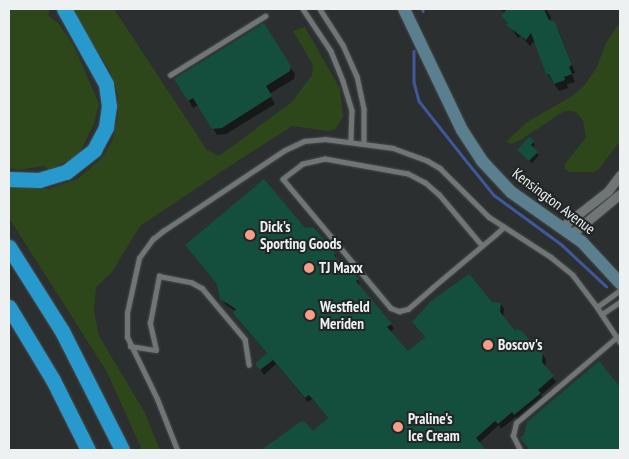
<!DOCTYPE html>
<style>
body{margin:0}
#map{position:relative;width:629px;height:459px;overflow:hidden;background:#2b2f30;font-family:"PT Sans Narrow",sans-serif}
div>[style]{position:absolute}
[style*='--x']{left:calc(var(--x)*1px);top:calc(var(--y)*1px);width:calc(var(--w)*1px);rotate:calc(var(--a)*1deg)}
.green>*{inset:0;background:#2d471b}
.shadow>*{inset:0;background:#0007}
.stream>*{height:2.5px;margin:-1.25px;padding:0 1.25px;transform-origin:1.25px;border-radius:1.25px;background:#3f589c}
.building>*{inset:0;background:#144e3c}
.roads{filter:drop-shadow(0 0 1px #474b4c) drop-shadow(0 0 1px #474b4c)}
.lane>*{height:4.5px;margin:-2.25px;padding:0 2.25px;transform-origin:2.25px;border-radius:2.25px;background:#707676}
.street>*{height:9px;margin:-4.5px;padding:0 4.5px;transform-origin:4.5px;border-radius:4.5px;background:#707676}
.secondary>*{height:12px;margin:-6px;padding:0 6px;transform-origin:6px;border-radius:6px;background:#5a8090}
.highway>*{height:15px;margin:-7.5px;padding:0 7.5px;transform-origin:7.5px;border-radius:7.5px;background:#2799cc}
.dots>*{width:14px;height:14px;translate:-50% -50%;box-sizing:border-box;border:2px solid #212526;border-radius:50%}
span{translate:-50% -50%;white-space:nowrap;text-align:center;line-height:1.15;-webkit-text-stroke:4px #212526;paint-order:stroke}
.street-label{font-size:15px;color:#edf1f1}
.poi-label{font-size:15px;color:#edf1f1;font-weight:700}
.left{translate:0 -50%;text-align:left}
.frame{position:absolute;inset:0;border:10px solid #edf1f1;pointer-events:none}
</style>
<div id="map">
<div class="green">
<div style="clip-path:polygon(9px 9px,50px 9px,48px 15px,59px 24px,74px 46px,99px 104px,94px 124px,78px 156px,49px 170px,43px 166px,19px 170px,9px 168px)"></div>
<div style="clip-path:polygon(73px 9px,114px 9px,207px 150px,219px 156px,292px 102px,312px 75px,313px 65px,293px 31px,305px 27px,340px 89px,343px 117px,335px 129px,328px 131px,292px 126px,219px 173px,140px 226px,112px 272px,96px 287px,94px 311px,99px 336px,145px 413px,160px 450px,142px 450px,107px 372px,9px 218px,9px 186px,49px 189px,77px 179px,100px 160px,112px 142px,118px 116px,118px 94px,110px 71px,77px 20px)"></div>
<div style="clip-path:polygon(620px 22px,620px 141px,599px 169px,594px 172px,570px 172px,565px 169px,565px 164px,586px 137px,583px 120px,576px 112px,570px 111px,564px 111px,522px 139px,512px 144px,506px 142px,527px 122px,569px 98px,583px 87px,596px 69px,606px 43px)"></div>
</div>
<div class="shadow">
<div style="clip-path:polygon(497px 9px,546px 9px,551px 17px,550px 22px,554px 23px,559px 31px,575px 73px,572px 74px,575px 82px,567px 84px,568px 88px,559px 91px,547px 73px,535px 40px,530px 46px,521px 36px,518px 38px,503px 16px,506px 12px)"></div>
<div style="clip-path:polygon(290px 67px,295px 74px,294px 79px,269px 94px,275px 104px,226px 134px,217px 135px,198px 105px,193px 108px,176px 79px)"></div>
<div style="clip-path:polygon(533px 142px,535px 145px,532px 148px,539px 155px,532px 163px,521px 153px)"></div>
<div style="clip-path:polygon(304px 230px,335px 254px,337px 260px,358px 280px,360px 285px,359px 286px,391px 324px,394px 329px,390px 332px,408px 353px,426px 338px,413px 322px,492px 303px,501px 304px,504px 309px,503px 317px,537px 353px,543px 354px,546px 360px,545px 367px,556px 382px,541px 395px,543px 398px,518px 419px,516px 417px,501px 429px,499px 425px,479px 443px,484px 450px,265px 450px,277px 438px,312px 433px,329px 419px,312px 399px,308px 402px,276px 364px,264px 375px,260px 369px,268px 354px,241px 323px,235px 311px,225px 304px,219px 286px,186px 245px)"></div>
<div style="clip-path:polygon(599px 363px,620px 389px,620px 450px,531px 450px,524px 442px)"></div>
</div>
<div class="stream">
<div style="--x:423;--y:9;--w:2;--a:90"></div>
<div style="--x:414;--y:51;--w:31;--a:90"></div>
<div style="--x:414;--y:82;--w:20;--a:75"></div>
<div style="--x:419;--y:101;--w:73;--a:51.7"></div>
<div style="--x:464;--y:158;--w:48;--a:51"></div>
<div style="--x:494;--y:195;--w:83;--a:36.2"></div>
<div style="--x:561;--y:244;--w:62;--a:43"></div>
</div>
<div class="building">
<div style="clip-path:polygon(507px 9px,544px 9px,549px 20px,555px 22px,572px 65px,569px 67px,572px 74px,564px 77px,565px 80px,554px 84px,549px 74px,546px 74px,531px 33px,526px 40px,506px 25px,508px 23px,501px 16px)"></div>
<div style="clip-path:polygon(264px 23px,291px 66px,290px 71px,266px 86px,272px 96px,222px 128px,212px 129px,193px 98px,188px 101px,174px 79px)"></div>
<div style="clip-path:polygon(529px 137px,534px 141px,531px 145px,538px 152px,529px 161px,517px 150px)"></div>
<div style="clip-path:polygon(264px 179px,305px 228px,313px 227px,336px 253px,334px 255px,344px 267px,347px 265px,359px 279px,356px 281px,392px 324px,387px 327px,408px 351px,425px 337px,412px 322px,431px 301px,469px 274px,492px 302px,501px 303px,500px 312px,516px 331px,518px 329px,523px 332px,538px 352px,543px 353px,542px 362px,554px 376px,538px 390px,541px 393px,514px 415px,512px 412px,498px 424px,495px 421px,476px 438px,486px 450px,261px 450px,300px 422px,305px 422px,313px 431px,328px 418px,309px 395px,305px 398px,273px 360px,260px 370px,255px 364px,267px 353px,236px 317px,233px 312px,236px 309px,220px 299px,217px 284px,185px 245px)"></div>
<div style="clip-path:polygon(599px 361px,620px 387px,620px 450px,530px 450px,520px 438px,524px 435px,527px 422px)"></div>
</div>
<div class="roads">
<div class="lane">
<div style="--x:303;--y:9;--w:50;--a:56.3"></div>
<div style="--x:331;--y:51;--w:32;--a:68"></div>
<div style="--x:343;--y:81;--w:30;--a:73"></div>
<div style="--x:352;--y:110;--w:32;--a:92"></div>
<div style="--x:320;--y:9;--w:43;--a:57.4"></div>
<div style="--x:343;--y:45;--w:34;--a:66"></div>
<div style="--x:357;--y:76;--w:34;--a:78"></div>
<div style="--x:364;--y:109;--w:35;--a:90"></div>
<div style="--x:170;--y:75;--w:112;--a:-31.8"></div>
<div style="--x:482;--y:246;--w:67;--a:-130.1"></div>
<div style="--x:439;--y:195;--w:18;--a:-139"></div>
<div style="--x:425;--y:183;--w:19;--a:-152"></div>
<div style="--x:408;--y:174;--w:84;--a:-169.8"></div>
<div style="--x:325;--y:159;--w:23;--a:167"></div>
<div style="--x:303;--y:164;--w:25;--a:143"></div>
<div style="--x:283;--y:179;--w:168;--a:50.1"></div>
<div style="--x:391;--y:308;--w:9;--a:21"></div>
<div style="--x:399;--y:311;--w:9;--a:-13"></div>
<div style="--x:408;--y:309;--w:32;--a:-41"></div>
<div style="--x:432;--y:288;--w:82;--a:-40.1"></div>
<div style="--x:495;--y:235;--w:12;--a:-42"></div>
<div style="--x:597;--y:307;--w:29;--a:-36"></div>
<div style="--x:602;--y:314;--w:22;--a:-34"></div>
<div style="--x:130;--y:346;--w:26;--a:9"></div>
<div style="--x:156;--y:350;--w:28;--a:-103"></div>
<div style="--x:150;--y:323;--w:48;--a:-79.2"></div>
<div style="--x:159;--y:276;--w:33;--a:11"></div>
<div style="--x:191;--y:282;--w:13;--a:29"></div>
<div style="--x:202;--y:288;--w:67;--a:49.9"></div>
<div style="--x:245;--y:339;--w:26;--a:81"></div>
<div style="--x:177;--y:450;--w:55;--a:-111.4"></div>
<div style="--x:157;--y:399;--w:69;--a:-115.8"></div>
<div style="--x:127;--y:337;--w:24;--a:-90"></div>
<div style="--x:127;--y:313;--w:56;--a:-77.7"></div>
<div style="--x:139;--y:258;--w:24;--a:-54"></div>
<div style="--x:153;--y:239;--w:13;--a:-39"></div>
<div style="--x:163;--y:231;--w:146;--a:-33.6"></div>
<div style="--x:285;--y:150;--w:21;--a:-25"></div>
<div style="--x:304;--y:141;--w:21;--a:-5"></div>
<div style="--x:325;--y:139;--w:69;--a:7.5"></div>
<div style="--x:393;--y:148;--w:37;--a:20"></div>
<div style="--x:428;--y:161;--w:14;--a:30"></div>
<div style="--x:440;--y:168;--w:69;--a:45"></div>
<div style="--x:489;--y:217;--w:74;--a:32.8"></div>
<div style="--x:551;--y:257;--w:28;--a:39"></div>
<div style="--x:573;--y:275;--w:40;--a:53"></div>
<div style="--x:597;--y:307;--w:42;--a:56.7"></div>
<div style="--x:520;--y:450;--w:16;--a:-117"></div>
<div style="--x:513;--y:436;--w:13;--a:-77"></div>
<div style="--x:516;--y:423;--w:133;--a:-40.4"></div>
</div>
<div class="street">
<div style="--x:563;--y:226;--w:57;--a:-37.9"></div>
<div style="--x:608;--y:191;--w:20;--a:-53"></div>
<div style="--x:573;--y:233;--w:61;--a:-39.7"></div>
</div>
<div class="secondary">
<div style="--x:404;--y:9;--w:134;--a:64.4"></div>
<div style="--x:462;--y:130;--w:37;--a:57"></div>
<div style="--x:482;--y:161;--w:42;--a:46.9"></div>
<div style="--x:511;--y:192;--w:87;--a:35.2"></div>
<div style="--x:582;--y:242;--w:56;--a:47.2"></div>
</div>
<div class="highway">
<div style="--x:9;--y:179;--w:30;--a:2"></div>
<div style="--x:39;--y:180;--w:28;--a:-17"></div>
<div style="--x:66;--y:172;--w:36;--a:-38"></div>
<div style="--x:94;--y:150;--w:26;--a:-62"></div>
<div style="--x:106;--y:127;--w:21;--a:-82"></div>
<div style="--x:109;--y:106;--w:22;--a:-98"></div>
<div style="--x:106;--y:84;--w:86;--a:-119.2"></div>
<div style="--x:9;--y:247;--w:99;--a:57.8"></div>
<div style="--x:62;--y:331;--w:133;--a:63.2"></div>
<div style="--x:9;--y:307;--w:85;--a:58.9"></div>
<div style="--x:53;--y:380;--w:78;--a:63.4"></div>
</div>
</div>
<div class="dots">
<div style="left:250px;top:235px;background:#f49e88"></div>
<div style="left:309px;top:268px;background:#f49e88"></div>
<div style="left:310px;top:315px;background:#f49e88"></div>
<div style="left:488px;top:345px;background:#f49e88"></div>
<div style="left:398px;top:427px;background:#f49e88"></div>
</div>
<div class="street-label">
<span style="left:554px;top:201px;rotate:37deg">Kensington Avenue</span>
</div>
<div class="poi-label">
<span class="left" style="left:260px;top:235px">Dick's<br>Sporting Goods</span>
<span class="left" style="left:319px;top:268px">TJ Maxx</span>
<span class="left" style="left:320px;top:315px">Westfield<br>Meriden</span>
<span class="left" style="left:498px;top:345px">Boscov's</span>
<span class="left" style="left:408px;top:427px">Praline's<br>Ice Cream</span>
</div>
<div class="frame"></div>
</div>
